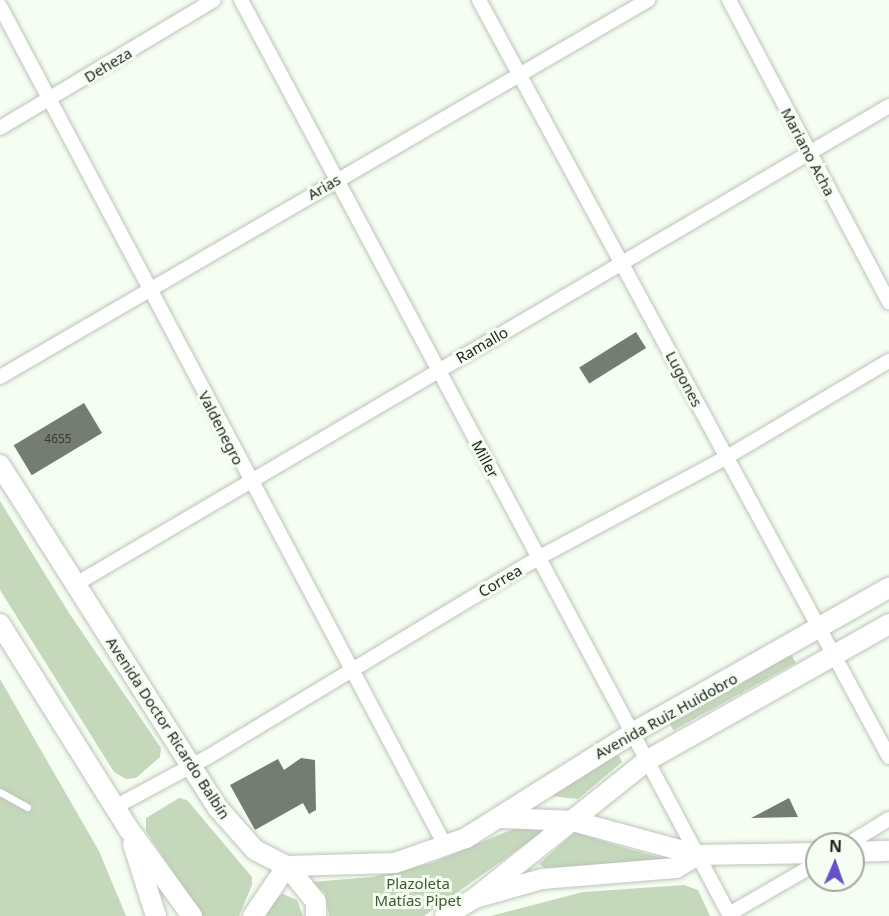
<!DOCTYPE html>
<meta charset="utf-8">
<style>
body{margin:0}
#map{position:relative;width:889px;height:916px;overflow:hidden;background:#f6fef3;font-family:"Noto Sans",sans-serif}
div>[style]{position:absolute}
[style*='--x']{left:calc(var(--x)*1px);top:calc(var(--y)*1px);width:calc(var(--w)*1px);rotate:calc(var(--a)*1deg)}
.green>*{inset:0;background:#c5d8bc;transform-origin:0 0}
.building>*{inset:0;background:#757c72;transform-origin:0 0}
.roads{filter:drop-shadow(0 0 2px #bdc4ba) drop-shadow(0 0 2px #bdc4ba)}
.lane>*{height:7px;margin:-3.5px;padding:0 3.5px;transform-origin:3.5px;border-radius:3.5px;background:#fff}
.street>*{height:14px;margin:-7px;padding:0 7px;transform-origin:7px;border-radius:7px;background:#fff}
.secondary>*{height:20px;margin:-10px;padding:0 10px;transform-origin:10px;border-radius:10px;background:#fff}
span{translate:-50% -50%;white-space:nowrap;text-align:center;line-height:1.15;-webkit-text-stroke:6px #f6fef3;paint-order:stroke}
.number-label{font-size:12px;color:#383c36}
.number-label span{-webkit-text-stroke-width:0}
.street-label{font-size:15px;color:#232622}
.park-label{font-size:15px;color:#3d5a2d}
.north{position:absolute;left:805px;top:832px;width:60px;height:60px;box-sizing:border-box;background:#f6fef3;border:2px solid #a2a89f;border-radius:50%;rotate:2deg;font-size:16px;font-weight:700;line-height:24px;text-align:center;color:#232622}
.north::after{content:'';display:block;margin:auto;width:21px;height:27px;background:#6451cb;clip-path:polygon(50% 0,100% 100%,50% 72%,0 100%)}
</style>
<div id="map">
<div class="green">
<div style="clip-path:polygon(0 501px,69px 613px,161px 748px,160px 757px,136px 778px,126px 779px,114px 772px,0 590px)"></div>
<div style="left:791px;top:654px;width:10px;height:140px;rotate:61deg"></div>
<div style="clip-path:polygon(0 679px,99px 851px,126px 916px,0 916px)"></div>
<div style="clip-path:polygon(617px 752px,622px 762px,578px 799px,551px 796px,550px 791px)"></div>
<div style="clip-path:polygon(179px 798px,187px 800px,252px 877px,252px 885px,239px 916px,202px 916px,146px 831px,146px 818px)"></div>
<div style="clip-path:polygon(518px 827px,544px 831px,424px 916px,329px 916px,325px 893px,311px 882px,372px 877px,432px 863px)"></div>
<div style="clip-path:polygon(575px 832px,618px 846px,672px 861px,545px 868px,539px 864px)"></div>
<div style="clip-path:polygon(684px 885px,698px 890px,710px 916px,491px 916px,583px 892px)"></div>
<div style="clip-path:polygon(283px 894px,297px 900px,303px 916px,265px 916px,273px 899px)"></div>
</div>
<div class="building">
<div style="left:636px;top:332px;width:19px;height:67px;rotate:58deg"></div>
<div style="left:84px;top:403px;width:35px;height:82px;rotate:59deg"></div>
<div style="clip-path:polygon(301px 758px,315px 760px,316px 810px,309px 814px,303px 803px,255px 830px,230px 785px,278px 759px,284px 770px)"></div>
<div style="clip-path:polygon(789px 798px,798px 817px,751px 818px)"></div>
</div>
<div class="roads">
<div class="lane">
<div style="--x:0;--y:792;--w:31;--a:29"></div>
</div>
<div class="street">
<div style="--x:241;--y:0;--w:1038;--a:61.9"></div>
<div style="--x:479;--y:0;--w:861;--a:61.56"></div>
<div style="--x:729;--y:0;--w:342;--a:62.1"></div>
<div style="--x:0;--y:6;--w:952;--a:62.06"></div>
<div style="--x:0;--y:128;--w:249;--a:-30.9"></div>
<div style="--x:0;--y:377;--w:750;--a:-30.19"></div>
<div style="--x:76;--y:584;--w:943;--a:-30.45"></div>
<div style="--x:115;--y:807;--w:106;--a:-28.3"></div>
<div style="--x:208;--y:757;--w:385;--a:-31.1"></div>
<div style="--x:538;--y:558;--w:214;--a:-28.1"></div>
<div style="--x:727;--y:457;--w:188;--a:-30.7"></div>
<div style="--x:848;--y:844;--w:48;--a:-31.4"></div>
<div style="--x:729;--y:914;--w:102;--a:-30.1"></div>
</div>
<div class="secondary">
<div style="--x:0;--y:465;--w:405;--a:57.6"></div>
<div style="--x:217;--y:807;--w:57;--a:48.5"></div>
<div style="--x:255;--y:850;--w:36;--a:27"></div>
<div style="--x:287;--y:866;--w:108;--a:-1.6"></div>
<div style="--x:395;--y:863;--w:75;--a:-19.4"></div>
<div style="--x:466;--y:838;--w:199;--a:-32.2"></div>
<div style="--x:634;--y:732;--w:293;--a:-29.5"></div>
<div style="--x:0;--y:624;--w:241;--a:57.9"></div>
<div style="--x:128;--y:828;--w:109;--a:54"></div>
<div style="--x:502;--y:818;--w:71;--a:2.4"></div>
<div style="--x:573;--y:821;--w:130;--a:15.2"></div>
<div style="--x:698;--y:855;--w:119;--a:-1"></div>
<div style="--x:133;--y:844;--w:76;--a:72.3"></div>
<div style="--x:853;--y:852;--w:36;--a:-2"></div>
<div style="--x:287;--y:866;--w:46;--a:51.1"></div>
<div style="--x:316;--y:902;--w:14;--a:90"></div>
<div style="--x:475;--y:898;--w:221;--a:-38.6"></div>
<div style="--x:648;--y:760;--w:277;--a:-29.4"></div>
<div style="--x:253;--y:916;--w:60;--a:-55.8"></div>
<div style="--x:445;--y:916;--w:35;--a:-31"></div>
<div style="--x:475;--y:898;--w:70;--a:-15.8"></div>
<div style="--x:542;--y:879;--w:134;--a:-4.7"></div>
<div style="--x:676;--y:868;--w:26;--a:-31"></div>
</div>
</div>
<div class="number-label">
<span style="left:58px;top:439px">4655</span>
</div>
<div class="street-label">
<span style="left:108px;top:65px;rotate:-31deg">Deheza</span>
<span style="left:808px;top:152px;rotate:62deg">Mariano Acha</span>
<span style="left:324px;top:187px;rotate:-30deg">Arias</span>
<span style="left:482px;top:345px;rotate:-30deg">Ramallo</span>
<span style="left:684px;top:379px;rotate:62deg">Lugones</span>
<span style="left:221px;top:428px;rotate:63deg">Valdenegro</span>
<span style="left:485px;top:459px;rotate:62deg">Miller</span>
<span style="left:500px;top:581px;rotate:-31deg">Correa</span>
<span style="left:666px;top:716px;rotate:-29deg">Avenida Ruiz Huidobro</span>
<span style="left:168px;top:728px;rotate:57deg">Avenida Doctor Ricardo Balbín</span>
</div>
<div class="park-label">
<span style="left:418px;top:892px">Plazoleta<br>Matías Pipet</span>
</div>
<div class="north">N</div>
</div>
